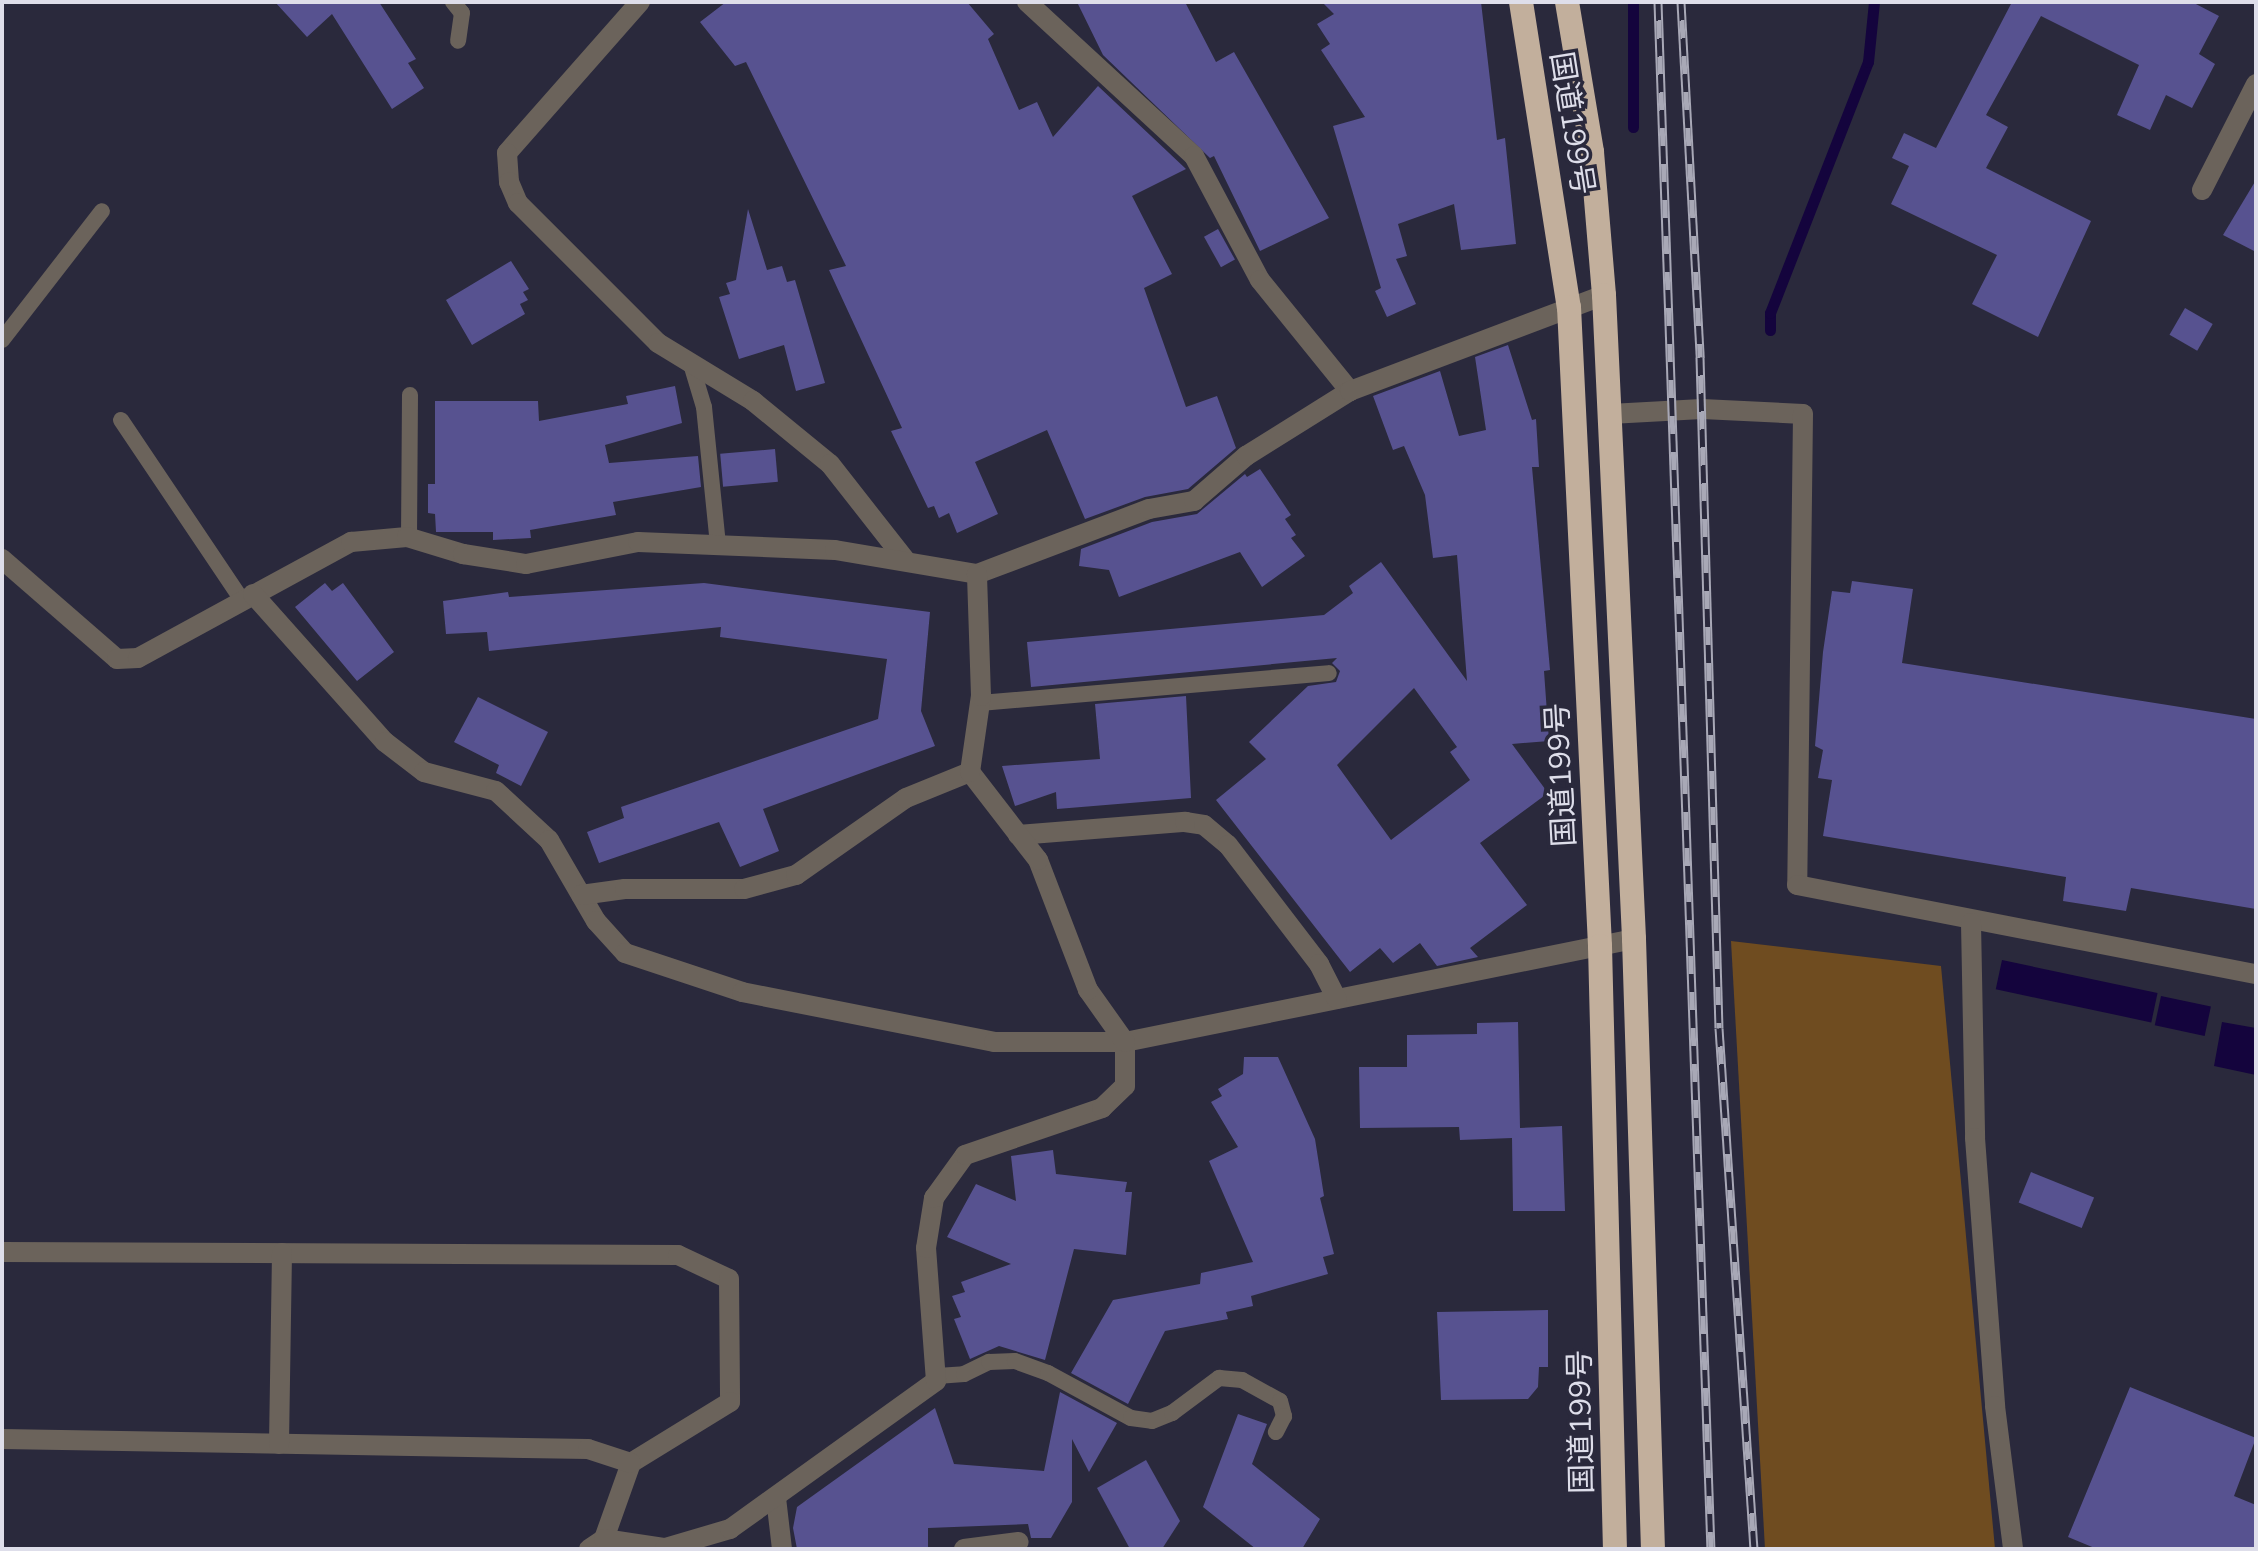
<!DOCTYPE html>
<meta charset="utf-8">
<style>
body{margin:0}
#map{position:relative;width:2258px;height:1551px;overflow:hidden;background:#2a293c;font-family:Mulish,"Noto Sans JP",sans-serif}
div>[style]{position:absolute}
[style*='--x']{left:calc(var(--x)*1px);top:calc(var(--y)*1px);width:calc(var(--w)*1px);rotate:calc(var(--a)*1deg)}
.green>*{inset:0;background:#6f4c20}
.water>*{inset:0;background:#14043d;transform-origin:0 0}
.stream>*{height:11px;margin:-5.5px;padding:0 5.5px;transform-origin:5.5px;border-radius:5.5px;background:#14043d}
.building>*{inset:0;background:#575290;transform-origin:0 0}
.lane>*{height:16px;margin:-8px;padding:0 8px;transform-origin:8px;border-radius:8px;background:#6b635b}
.street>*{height:20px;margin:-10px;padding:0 10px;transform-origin:10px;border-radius:10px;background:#6b635b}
.highway>*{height:24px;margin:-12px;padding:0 12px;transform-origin:12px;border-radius:12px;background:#c2af9c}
.rail>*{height:9px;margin-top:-4.5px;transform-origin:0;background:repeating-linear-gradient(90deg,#2a293c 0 18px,#a8a8b6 0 36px);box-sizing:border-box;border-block:2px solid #a8a8b6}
span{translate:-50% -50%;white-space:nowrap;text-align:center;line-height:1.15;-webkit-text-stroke:7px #2a293c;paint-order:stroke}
.street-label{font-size:30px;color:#dedeea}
.frame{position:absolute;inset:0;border:4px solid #dedeea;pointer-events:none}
</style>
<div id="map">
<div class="green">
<div style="clip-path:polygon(1731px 941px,1941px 966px,1995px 1549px,1765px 1549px)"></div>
</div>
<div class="water">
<div style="left:2002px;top:960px;width:159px;height:30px;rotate:12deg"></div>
<div style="left:2161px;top:996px;width:51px;height:30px;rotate:12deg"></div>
<div style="clip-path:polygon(2222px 1022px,2256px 1028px,2256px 1075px,2214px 1066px)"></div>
</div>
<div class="stream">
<div style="--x:1633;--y:2;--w:125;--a:90"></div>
<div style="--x:1770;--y:330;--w:17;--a:-90"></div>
<div style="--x:1770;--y:313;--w:269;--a:-68.7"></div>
<div style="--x:1868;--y:62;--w:60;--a:-84.3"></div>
</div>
<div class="building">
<div style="clip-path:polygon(275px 2px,379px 2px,416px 59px,408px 63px,424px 88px,392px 109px,332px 14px,307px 37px)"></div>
<div style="clip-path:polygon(726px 2px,967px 2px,994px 34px,988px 39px,1019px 110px,1037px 102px,1053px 137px,1098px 86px,1186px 169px,1132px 196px,1172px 274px,1144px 288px,1186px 407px,1217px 396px,1236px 448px,1188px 489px,1145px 497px,1085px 519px,1047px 430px,975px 462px,998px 514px,957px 533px,949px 513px,939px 518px,934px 506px,928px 508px,891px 431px,902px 428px,829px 270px,846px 266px,746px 62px,735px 66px,700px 22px)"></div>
<div style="clip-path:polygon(1077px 2px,1185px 2px,1216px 62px,1234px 52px,1329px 218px,1260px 251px,1214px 156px,1210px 158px,1103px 55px)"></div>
<div style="clip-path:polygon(1322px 2px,1481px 2px,1497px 140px,1505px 138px,1516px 244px,1461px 250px,1454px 204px,1398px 224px,1407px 256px,1396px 259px,1416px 304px,1387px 317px,1375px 291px,1381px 288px,1333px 126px,1365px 117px,1321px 50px,1330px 44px,1317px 24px,1334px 14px)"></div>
<div style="clip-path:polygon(2012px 2px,2192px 2px,2219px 16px,2199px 54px,2215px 64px,2192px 108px,2166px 95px,2150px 130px,2117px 115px,2139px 65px,2041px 16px,1986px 115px,2008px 127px,1986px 168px,2091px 221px,2038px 337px,1972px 304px,1997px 255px,1891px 204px,1909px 166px,1892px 158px,1904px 133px,1936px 148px)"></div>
<div style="clip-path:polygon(2256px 180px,2256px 252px,2223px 235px)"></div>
<div style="clip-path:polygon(748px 209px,767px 270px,782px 266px,787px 282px,795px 280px,825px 383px,796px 391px,784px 345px,739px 359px,719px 297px,730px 294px,726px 283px,736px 280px)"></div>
<div style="left:1218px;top:229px;width:35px;height:16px;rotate:61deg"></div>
<div style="clip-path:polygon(511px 261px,529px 289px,523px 292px,528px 300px,520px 304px,525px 314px,472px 345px,446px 300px)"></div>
<div style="left:2185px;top:308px;width:32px;height:31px;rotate:30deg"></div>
<div style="clip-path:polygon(evenodd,1508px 345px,1532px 420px,1536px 419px,1539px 467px,1532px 467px,1550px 670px,1544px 671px,1549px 741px,1512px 744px,1548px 793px,1480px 843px,1527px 905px,1470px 948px,1478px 957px,1437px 966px,1420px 943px,1393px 963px,1380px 948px,1350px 972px,1216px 800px,1266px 759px,1249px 742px,1308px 686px,1336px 682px,1340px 671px,1332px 663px,1337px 658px,1031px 687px,1027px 642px,1324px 615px,1353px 593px,1349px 586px,1381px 562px,1467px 681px,1457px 555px,1433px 558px,1425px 495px,1404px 446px,1393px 450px,1373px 396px,1440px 371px,1459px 436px,1486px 430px,1475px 357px,1508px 345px,1414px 688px,1457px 747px,1450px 752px,1470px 780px,1391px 840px,1337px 765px,1414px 688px)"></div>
<div style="clip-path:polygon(675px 386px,682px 423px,605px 445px,609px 463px,698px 456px,701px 487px,613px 502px,616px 515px,530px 530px,531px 538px,493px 540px,493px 532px,436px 532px,435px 514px,428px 513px,428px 484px,435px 484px,435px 401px,538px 401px,539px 421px,628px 404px,626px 396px)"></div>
<div style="left:775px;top:449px;width:33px;height:55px;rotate:85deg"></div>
<div style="clip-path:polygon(1260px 469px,1291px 515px,1285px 519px,1296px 535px,1291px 538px,1305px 556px,1262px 587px,1240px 552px,1119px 597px,1109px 570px,1079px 566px,1081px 549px,1152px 522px,1197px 514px,1245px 474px,1247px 477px)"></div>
<div style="clip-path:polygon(1852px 581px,1913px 589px,1902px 663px,2256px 719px,2256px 909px,2131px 888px,2126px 911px,2063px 901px,2066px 877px,1823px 836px,1832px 780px,1818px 778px,1823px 750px,1815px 746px,1823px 652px,1832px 591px,1850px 593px)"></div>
<div style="clip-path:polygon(325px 583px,332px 591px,343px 583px,394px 652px,357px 681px,295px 607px)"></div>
<div style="clip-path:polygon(704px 583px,930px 612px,921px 711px,935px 746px,763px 809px,779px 851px,740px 867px,719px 822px,599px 863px,587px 832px,624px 818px,621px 807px,878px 719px,887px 659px,720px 637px,721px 627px,489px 651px,487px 632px,446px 634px,443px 601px,508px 592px,509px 597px)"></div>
<div style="clip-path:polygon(1186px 696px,1191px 798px,1057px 809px,1056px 792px,1015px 806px,1002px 766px,1100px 759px,1095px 704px)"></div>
<div style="clip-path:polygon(478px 697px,548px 732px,521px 786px,496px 773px,499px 765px,454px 742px)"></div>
<div style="clip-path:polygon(1518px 1022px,1520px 1128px,1562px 1126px,1565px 1211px,1513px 1211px,1512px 1138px,1460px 1140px,1459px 1127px,1360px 1128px,1359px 1067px,1407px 1067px,1407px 1035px,1477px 1034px,1477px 1023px)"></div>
<div style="clip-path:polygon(1244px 1057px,1278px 1057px,1315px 1139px,1324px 1196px,1320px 1198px,1334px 1254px,1323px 1257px,1328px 1274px,1251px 1296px,1253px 1306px,1226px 1312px,1228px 1319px,1165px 1331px,1128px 1404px,1071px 1373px,1113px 1300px,1200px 1284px,1201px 1273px,1253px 1262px,1209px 1161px,1238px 1147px,1211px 1102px,1222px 1096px,1218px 1089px,1243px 1074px)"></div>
<div style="clip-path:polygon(1053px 1150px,1056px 1174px,1127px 1182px,1125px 1192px,1132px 1192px,1126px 1255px,1074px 1249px,1045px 1360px,999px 1346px,970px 1359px,954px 1319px,961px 1317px,952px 1296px,965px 1292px,961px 1282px,1011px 1264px,947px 1237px,976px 1184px,1016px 1201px,1011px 1156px)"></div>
<div style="left:2031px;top:1172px;width:68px;height:33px;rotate:22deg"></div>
<div style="clip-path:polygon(1548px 1310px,1548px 1367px,1539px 1367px,1538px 1387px,1528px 1399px,1441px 1400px,1437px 1312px)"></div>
<div style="clip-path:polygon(2130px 1387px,2256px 1438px,2234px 1496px,2256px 1505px,2256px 1549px,2097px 1549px,2068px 1537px)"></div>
<div style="clip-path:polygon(1060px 1392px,1117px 1423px,1089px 1472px,1072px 1439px,1072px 1502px,1051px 1538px,1031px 1538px,1028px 1524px,928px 1528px,928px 1549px,797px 1549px,793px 1528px,797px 1507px,935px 1408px,954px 1464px,1044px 1471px)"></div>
<div style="clip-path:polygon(1238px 1414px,1267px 1424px,1252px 1464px,1320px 1519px,1302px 1549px,1256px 1549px,1203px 1507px)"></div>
<div style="clip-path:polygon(1146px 1460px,1180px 1521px,1162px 1549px,1130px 1549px,1097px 1488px)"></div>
</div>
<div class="lane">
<div style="--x:453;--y:2;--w:14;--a:51"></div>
<div style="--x:462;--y:13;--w:28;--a:98"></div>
<div style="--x:2;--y:340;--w:163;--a:-52.2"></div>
<div style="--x:691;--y:364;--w:45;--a:73.2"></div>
<div style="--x:704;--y:407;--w:138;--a:84.2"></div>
<div style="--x:121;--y:420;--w:217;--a:56.1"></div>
<div style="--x:409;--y:538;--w:143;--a:-89.6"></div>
<div style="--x:980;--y:703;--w:350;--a:-4.9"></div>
<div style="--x:937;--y:1376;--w:27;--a:-4"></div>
<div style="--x:964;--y:1374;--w:28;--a:-26"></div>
<div style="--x:989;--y:1362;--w:26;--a:-2"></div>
<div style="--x:1015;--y:1361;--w:35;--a:20"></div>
<div style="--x:1048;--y:1373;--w:94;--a:28.5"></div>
<div style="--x:1131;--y:1418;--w:21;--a:8"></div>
<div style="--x:1152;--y:1421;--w:22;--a:-22"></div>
<div style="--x:1172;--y:1413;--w:59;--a:-36.7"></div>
<div style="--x:1219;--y:1378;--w:23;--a:5"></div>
<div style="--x:1242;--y:1380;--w:43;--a:28.9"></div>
<div style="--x:1280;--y:1401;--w:16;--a:75"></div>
<div style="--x:1284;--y:1416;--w:18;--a:117"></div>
</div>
<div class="street">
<div style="--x:640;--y:2;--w:201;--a:131.4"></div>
<div style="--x:507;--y:153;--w:29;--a:86"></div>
<div style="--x:509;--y:182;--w:23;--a:67"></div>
<div style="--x:518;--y:203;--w:198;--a:45"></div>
<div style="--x:658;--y:343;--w:111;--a:31.4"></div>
<div style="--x:753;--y:401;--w:99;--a:39.3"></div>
<div style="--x:830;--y:464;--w:123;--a:51.9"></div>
<div style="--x:1027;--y:2;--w:227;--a:42.7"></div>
<div style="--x:1194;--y:156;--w:140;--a:62"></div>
<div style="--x:1260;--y:280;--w:143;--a:51"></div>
<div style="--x:2202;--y:190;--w:119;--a:-63"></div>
<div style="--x:1610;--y:414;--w:92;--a:-3.1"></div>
<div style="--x:1702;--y:409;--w:101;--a:2.8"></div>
<div style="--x:1803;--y:414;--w:471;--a:90.7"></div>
<div style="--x:1797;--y:885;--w:468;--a:11"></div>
<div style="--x:2;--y:559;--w:152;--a:41"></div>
<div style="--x:117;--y:659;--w:21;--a:-3"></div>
<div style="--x:138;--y:658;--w:243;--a:-28.6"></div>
<div style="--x:351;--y:542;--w:56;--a:-5.1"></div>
<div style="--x:407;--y:537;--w:59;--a:16.9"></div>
<div style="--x:463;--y:554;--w:64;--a:9"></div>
<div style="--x:526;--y:564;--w:114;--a:-11.1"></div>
<div style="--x:638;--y:542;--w:197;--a:2.3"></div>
<div style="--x:835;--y:550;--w:144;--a:9.6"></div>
<div style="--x:977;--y:574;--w:184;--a:-20.7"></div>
<div style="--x:1149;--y:509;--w:46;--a:-10.1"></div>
<div style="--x:1194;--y:501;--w:69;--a:-40.9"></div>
<div style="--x:1246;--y:456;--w:123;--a:-32"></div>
<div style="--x:1350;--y:391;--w:272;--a:-20.7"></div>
<div style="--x:253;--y:594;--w:198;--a:48.3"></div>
<div style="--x:385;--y:742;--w:49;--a:37.6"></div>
<div style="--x:424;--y:772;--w:74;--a:14.8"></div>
<div style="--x:496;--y:791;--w:72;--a:42.8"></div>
<div style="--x:549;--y:840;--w:94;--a:59.9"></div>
<div style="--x:596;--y:921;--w:43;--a:47.8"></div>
<div style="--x:625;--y:953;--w:123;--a:18.4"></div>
<div style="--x:742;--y:992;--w:257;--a:11.2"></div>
<div style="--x:994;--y:1042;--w:131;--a:0"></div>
<div style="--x:1125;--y:1042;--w:519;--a:-11.44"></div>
<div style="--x:1018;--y:835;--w:168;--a:-4.5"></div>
<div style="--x:1185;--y:822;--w:19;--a:9"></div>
<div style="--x:1204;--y:825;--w:31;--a:40"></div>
<div style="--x:1228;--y:845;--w:150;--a:52.6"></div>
<div style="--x:1319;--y:964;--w:39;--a:63"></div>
<div style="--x:581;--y:895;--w:44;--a:-7.8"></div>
<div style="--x:625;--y:889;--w:119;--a:0"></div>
<div style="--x:744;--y:889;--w:54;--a:-15.1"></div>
<div style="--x:796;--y:875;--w:134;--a:-35"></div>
<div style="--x:906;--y:798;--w:69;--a:-22.1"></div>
<div style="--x:1971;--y:923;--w:215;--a:88.9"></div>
<div style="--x:1975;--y:1138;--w:269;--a:85.7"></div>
<div style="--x:1995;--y:1406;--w:144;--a:82.8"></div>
<div style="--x:2;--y:1252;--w:676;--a:0.25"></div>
<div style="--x:678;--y:1255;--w:56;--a:25.2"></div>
<div style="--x:729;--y:1279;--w:123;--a:89.5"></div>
<div style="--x:730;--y:1402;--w:116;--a:148.4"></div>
<div style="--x:631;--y:1463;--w:81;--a:109.6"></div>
<div style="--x:604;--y:1539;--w:18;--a:146"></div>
<div style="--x:2;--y:1439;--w:586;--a:0.98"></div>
<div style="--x:588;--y:1449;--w:45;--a:18"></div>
<div style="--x:279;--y:1444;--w:191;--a:-89.1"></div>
<div style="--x:776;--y:1498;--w:51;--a:83.3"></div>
<div style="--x:604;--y:1539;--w:62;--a:8.4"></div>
<div style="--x:665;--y:1548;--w:68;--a:-16.3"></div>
<div style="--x:730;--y:1529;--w:254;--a:-35.7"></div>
<div style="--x:936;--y:1381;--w:133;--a:-94.3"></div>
<div style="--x:926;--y:1248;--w:51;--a:-80.9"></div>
<div style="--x:934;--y:1198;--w:53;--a:-54.2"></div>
<div style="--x:965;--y:1155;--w:145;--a:-18.9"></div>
<div style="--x:1102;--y:1108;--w:32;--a:-44"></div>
<div style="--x:1125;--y:1086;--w:44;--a:-90"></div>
<div style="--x:1125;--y:1042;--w:64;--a:-125.4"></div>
<div style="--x:1088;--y:990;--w:139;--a:-111"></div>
<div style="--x:1038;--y:860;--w:111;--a:-127.7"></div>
<div style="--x:970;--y:772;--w:77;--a:-81.8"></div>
<div style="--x:981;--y:696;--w:122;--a:-91.9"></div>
<div style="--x:964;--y:1549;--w:55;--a:-7.3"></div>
</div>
<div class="highway">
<div style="--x:1521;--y:2;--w:309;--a:81.1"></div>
<div style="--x:1569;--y:307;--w:640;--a:87.22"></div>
<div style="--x:1600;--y:946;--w:603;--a:88.58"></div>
<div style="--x:1567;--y:2;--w:152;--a:80.5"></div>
<div style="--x:1592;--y:152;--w:144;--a:85.2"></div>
<div style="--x:1604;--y:295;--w:645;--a:87.33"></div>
<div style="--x:1634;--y:939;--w:610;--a:88.22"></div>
</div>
<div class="rail">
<div style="--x:1658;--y:2;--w:1548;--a:88.04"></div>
<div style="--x:1681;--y:2;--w:356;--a:86.9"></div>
<div style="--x:1700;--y:357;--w:671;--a:88.38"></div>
<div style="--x:1719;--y:1028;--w:522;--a:86.16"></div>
</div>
<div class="street-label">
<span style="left:1573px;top:123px;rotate:81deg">国道199号</span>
<span style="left:1560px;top:775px;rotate:-93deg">国道199号</span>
<span style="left:1580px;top:1422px;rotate:-91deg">国道199号</span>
</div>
<div class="frame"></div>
</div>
